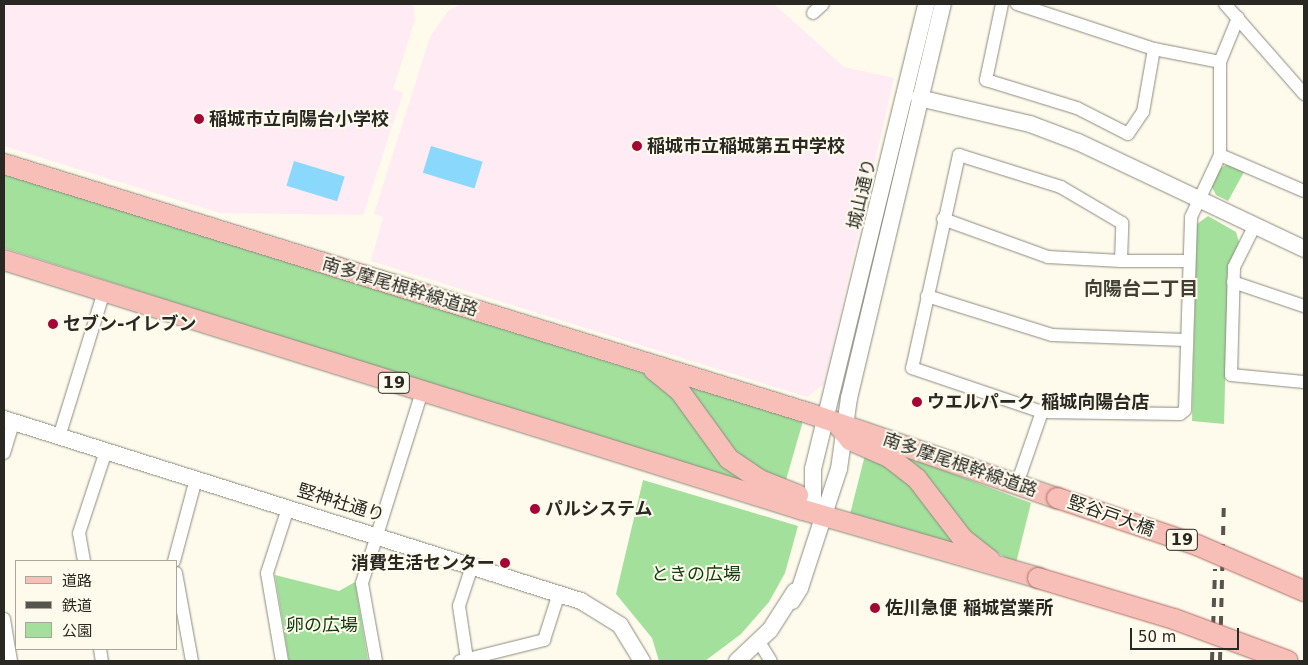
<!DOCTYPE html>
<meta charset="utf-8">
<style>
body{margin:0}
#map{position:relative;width:1308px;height:665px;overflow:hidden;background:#fefbed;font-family:"DejaVu Sans","Noto Sans JP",sans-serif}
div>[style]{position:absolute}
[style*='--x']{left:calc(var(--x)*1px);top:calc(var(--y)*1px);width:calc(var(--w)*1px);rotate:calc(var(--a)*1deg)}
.education>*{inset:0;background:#ffebf3}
.green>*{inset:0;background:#a2e09c}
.water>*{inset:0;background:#8ad8fc;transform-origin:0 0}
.roads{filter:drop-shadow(0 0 1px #8d8a7e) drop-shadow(0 0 1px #8d8a7e)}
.minor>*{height:12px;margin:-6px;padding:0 6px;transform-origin:6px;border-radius:6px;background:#fff}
.tertiary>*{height:16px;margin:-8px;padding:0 8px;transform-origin:8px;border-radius:8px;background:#fff}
.primary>*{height:20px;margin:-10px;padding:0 10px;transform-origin:10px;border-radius:10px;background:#f8bfb8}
.rail>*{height:4px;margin-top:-2px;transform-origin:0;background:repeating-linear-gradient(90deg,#56544d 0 9px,transparent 0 18px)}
.bridges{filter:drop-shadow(0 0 1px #ac6e65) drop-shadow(0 0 1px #ac6e65)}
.primary-bridge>*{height:20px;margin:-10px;padding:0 10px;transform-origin:10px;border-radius:10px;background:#f8bfb8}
.dots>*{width:14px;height:14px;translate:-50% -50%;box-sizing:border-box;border:2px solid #fefbed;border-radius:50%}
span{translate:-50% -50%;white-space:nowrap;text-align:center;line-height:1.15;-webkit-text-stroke:4px #fefbed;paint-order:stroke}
.shield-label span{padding:1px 4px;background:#fefbed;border:1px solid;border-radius:4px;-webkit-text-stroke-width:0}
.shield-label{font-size:16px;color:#292823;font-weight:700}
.poi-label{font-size:18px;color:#292823;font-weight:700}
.left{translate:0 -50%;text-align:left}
.right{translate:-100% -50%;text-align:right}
.street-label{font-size:18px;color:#292823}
.park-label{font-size:18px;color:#0e3a0d}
.neighbourhood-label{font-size:19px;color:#423f34;font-weight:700}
.frame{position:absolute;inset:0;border:5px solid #292823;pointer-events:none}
.legend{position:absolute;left:15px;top:560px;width:162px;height:90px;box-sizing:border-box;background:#fefbed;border:1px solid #a9a79c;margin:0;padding:6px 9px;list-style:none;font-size:15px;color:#292823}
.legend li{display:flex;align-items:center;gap:10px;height:25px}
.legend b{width:25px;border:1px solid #a9a79c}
.scale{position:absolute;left:1130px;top:628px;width:109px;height:22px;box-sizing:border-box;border:2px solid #292823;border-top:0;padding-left:6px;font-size:15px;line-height:18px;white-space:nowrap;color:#292823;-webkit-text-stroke:4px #fefbed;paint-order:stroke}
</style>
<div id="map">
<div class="education">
<div style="clip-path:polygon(4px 4px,413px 4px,415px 20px,393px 89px,403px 93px,363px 215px,220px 213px,4px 146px)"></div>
<div style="clip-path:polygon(461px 4px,774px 4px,844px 67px,894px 78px,824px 384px,807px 397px,371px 261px,383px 217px,374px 214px,430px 37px,448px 11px)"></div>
</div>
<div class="green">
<div style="clip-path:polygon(1228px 164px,1244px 172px,1228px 201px,1216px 195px,1212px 187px,1219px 169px)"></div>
<div style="clip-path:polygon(4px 173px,644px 373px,666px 389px,764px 491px,4px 248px)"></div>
<div style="clip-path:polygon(1208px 216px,1236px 232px,1239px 242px,1228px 268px,1224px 424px,1192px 421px,1197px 224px)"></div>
<div style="clip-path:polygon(685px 384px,803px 421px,786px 480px,752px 466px,726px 443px)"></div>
<div style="clip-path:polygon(895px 452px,1031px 503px,1016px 563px,974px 540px)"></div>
<div style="clip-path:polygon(865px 455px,892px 468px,917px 488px,964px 551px,849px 518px)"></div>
<div style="clip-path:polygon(643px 480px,798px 526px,785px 573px,769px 602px,741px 634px,705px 661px,659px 661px,652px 638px,616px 594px)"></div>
<div style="clip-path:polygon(275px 575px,339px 591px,355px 582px,368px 661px,289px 661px)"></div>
</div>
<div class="water">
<div style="left:431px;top:146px;width:54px;height:28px;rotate:17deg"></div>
<div style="left:294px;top:161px;width:53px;height:26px;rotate:17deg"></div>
</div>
<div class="roads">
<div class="minor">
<div style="--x:1002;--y:4;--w:78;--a:101.9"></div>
<div style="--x:986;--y:80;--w:95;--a:17.1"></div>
<div style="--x:1077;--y:108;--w:57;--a:27"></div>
<div style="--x:1128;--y:134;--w:27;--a:-56"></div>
<div style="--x:1143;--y:112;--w:64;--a:-80.1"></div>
<div style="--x:1017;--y:4;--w:144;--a:18.2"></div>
<div style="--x:1154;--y:49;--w:67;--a:11.1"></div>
<div style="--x:1225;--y:4;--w:120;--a:48.7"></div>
<div style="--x:813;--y:13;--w:13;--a:-42"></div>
<div style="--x:1220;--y:155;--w:91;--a:23.2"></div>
<div style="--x:943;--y:219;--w:112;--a:19.9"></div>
<div style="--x:1048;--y:257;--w:73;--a:3.1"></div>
<div style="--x:1254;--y:227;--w:45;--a:116.6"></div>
<div style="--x:1234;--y:267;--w:108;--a:91.6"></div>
<div style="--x:1231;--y:375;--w:73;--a:5.5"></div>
<div style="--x:1188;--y:261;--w:67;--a:180"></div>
<div style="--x:1121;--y:261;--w:38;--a:-88"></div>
<div style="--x:1122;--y:223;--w:71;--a:-149.5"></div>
<div style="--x:1061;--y:187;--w:107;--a:-162.6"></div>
<div style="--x:959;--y:155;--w:218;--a:102.4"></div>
<div style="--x:912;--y:368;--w:137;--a:18.7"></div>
<div style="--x:1042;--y:412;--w:138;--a:0.8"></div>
<div style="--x:1180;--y:414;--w:6;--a:-39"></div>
<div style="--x:1185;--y:410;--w:193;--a:-88.2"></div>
<div style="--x:1191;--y:217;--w:68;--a:-64.9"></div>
<div style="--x:1220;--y:155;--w:93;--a:-90"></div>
<div style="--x:1220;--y:62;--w:48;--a:-67.8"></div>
<div style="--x:1233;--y:282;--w:75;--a:18.7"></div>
<div style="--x:927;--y:296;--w:131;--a:17.3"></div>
<div style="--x:1052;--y:335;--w:133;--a:2.2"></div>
<div style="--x:59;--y:437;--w:152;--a:-72.8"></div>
<div style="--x:4;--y:453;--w:31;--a:-73"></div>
<div style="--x:1017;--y:484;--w:76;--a:-70.9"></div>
<div style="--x:84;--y:561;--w:28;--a:-100"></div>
<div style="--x:79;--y:533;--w:86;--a:-71.8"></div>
<div style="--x:174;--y:561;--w:85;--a:-75"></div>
<div style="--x:176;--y:573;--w:89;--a:79.7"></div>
<div style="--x:4;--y:619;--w:43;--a:80.5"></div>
<div style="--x:759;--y:642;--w:22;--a:58"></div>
<div style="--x:100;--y:649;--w:12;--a:81"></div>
<div style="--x:467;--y:659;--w:54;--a:-98.6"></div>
<div style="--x:459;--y:606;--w:42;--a:-72"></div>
<div style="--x:282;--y:661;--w:89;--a:-99.7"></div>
<div style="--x:267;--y:573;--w:68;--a:-72.1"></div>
<div style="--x:376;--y:661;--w:79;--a:-100.2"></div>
<div style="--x:362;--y:583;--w:201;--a:-72.6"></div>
<div style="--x:460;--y:661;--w:87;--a:-14"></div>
<div style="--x:544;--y:640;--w:49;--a:-72.3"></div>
</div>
<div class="tertiary">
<div style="--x:919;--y:98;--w:114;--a:13.2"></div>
<div style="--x:1030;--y:124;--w:51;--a:20.6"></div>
<div style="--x:1078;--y:142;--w:250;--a:25.3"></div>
<div style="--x:4;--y:419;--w:605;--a:17.51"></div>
<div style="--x:581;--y:601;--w:46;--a:31.6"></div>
<div style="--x:620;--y:625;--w:42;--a:58.6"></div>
<div style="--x:813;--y:513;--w:44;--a:-90"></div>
<div style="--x:813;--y:469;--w:479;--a:-76.3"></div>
<div style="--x:792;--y:601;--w:15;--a:-58"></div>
<div style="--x:800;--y:588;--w:125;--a:-71.9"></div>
<div style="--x:839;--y:469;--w:72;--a:-82"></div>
<div style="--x:849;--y:398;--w:405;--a:-76.6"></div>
<div style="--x:737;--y:661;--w:45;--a:-43.2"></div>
<div style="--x:770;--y:630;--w:46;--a:-57.3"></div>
</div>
<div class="primary">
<div style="--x:4;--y:164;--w:845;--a:17.21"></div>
<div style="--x:811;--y:414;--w:260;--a:18.9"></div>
<div style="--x:4;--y:260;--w:837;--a:17.37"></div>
<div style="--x:803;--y:510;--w:245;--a:16.1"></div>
<div style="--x:654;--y:370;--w:32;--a:39"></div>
<div style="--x:679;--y:390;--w:85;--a:54.1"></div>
<div style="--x:729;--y:459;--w:37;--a:34"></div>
<div style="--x:760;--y:480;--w:41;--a:21.5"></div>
<div style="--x:838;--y:425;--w:19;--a:51"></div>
<div style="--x:850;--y:440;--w:43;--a:23.6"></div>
<div style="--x:889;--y:457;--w:36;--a:38"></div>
<div style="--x:917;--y:479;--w:76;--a:52.5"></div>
<div style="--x:963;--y:539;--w:34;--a:38"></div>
</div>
</div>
<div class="rail">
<div style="--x:1212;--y:661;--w:92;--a:-88.1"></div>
<div style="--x:1220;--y:661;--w:161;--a:-88.6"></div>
</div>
<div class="bridges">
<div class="primary-bridge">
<div style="--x:1057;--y:498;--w:148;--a:18.6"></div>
<div style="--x:1197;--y:545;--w:116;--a:23.3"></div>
<div style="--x:1038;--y:578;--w:142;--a:16.8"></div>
<div style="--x:1174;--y:619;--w:121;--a:20.2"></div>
</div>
</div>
<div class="dots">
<div style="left:199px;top:119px;background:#a30534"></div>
<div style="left:637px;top:146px;background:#a30534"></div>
<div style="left:53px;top:324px;background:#a30534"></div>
<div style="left:917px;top:402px;background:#a30534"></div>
<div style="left:535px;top:509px;background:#a30534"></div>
<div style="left:505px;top:563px;background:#a30534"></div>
<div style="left:875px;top:608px;background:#a30534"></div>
</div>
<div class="shield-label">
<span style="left:394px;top:383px">19</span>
<span style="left:1182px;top:540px">19</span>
</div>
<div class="poi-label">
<span class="left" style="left:209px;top:119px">稲城市立向陽台小学校</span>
<span class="left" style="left:647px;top:146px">稲城市立稲城第五中学校</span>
<span class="left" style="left:63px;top:324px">セブン-イレブン</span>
<span class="left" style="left:927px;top:402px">ウエルパーク 稲城向陽台店</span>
<span class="left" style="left:545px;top:509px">パルシステム</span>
<span class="right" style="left:495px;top:563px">消費生活センター</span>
<span class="left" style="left:885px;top:608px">佐川急便 稲城営業所</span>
</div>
<div class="street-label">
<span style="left:862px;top:194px;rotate:-77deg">城山通り</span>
<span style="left:400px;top:287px;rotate:17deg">南多摩尾根幹線道路</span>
<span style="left:960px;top:465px;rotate:19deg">南多摩尾根幹線道路</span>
<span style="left:341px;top:503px;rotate:17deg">竪神社通り</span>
<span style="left:1111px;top:516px;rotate:19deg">竪谷戸大橋</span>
</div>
<div class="park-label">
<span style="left:696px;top:574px">ときの広場</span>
<span style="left:322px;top:625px">卵の広場</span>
</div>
<div class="neighbourhood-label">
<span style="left:1141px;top:289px">向陽台二丁目</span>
</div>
<div class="frame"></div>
<ul class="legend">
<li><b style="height:6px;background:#f8bfb8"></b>道路</li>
<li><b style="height:6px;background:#56544d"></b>鉄道</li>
<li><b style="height:14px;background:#a2e09c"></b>公園</li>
</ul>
<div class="scale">50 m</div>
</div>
